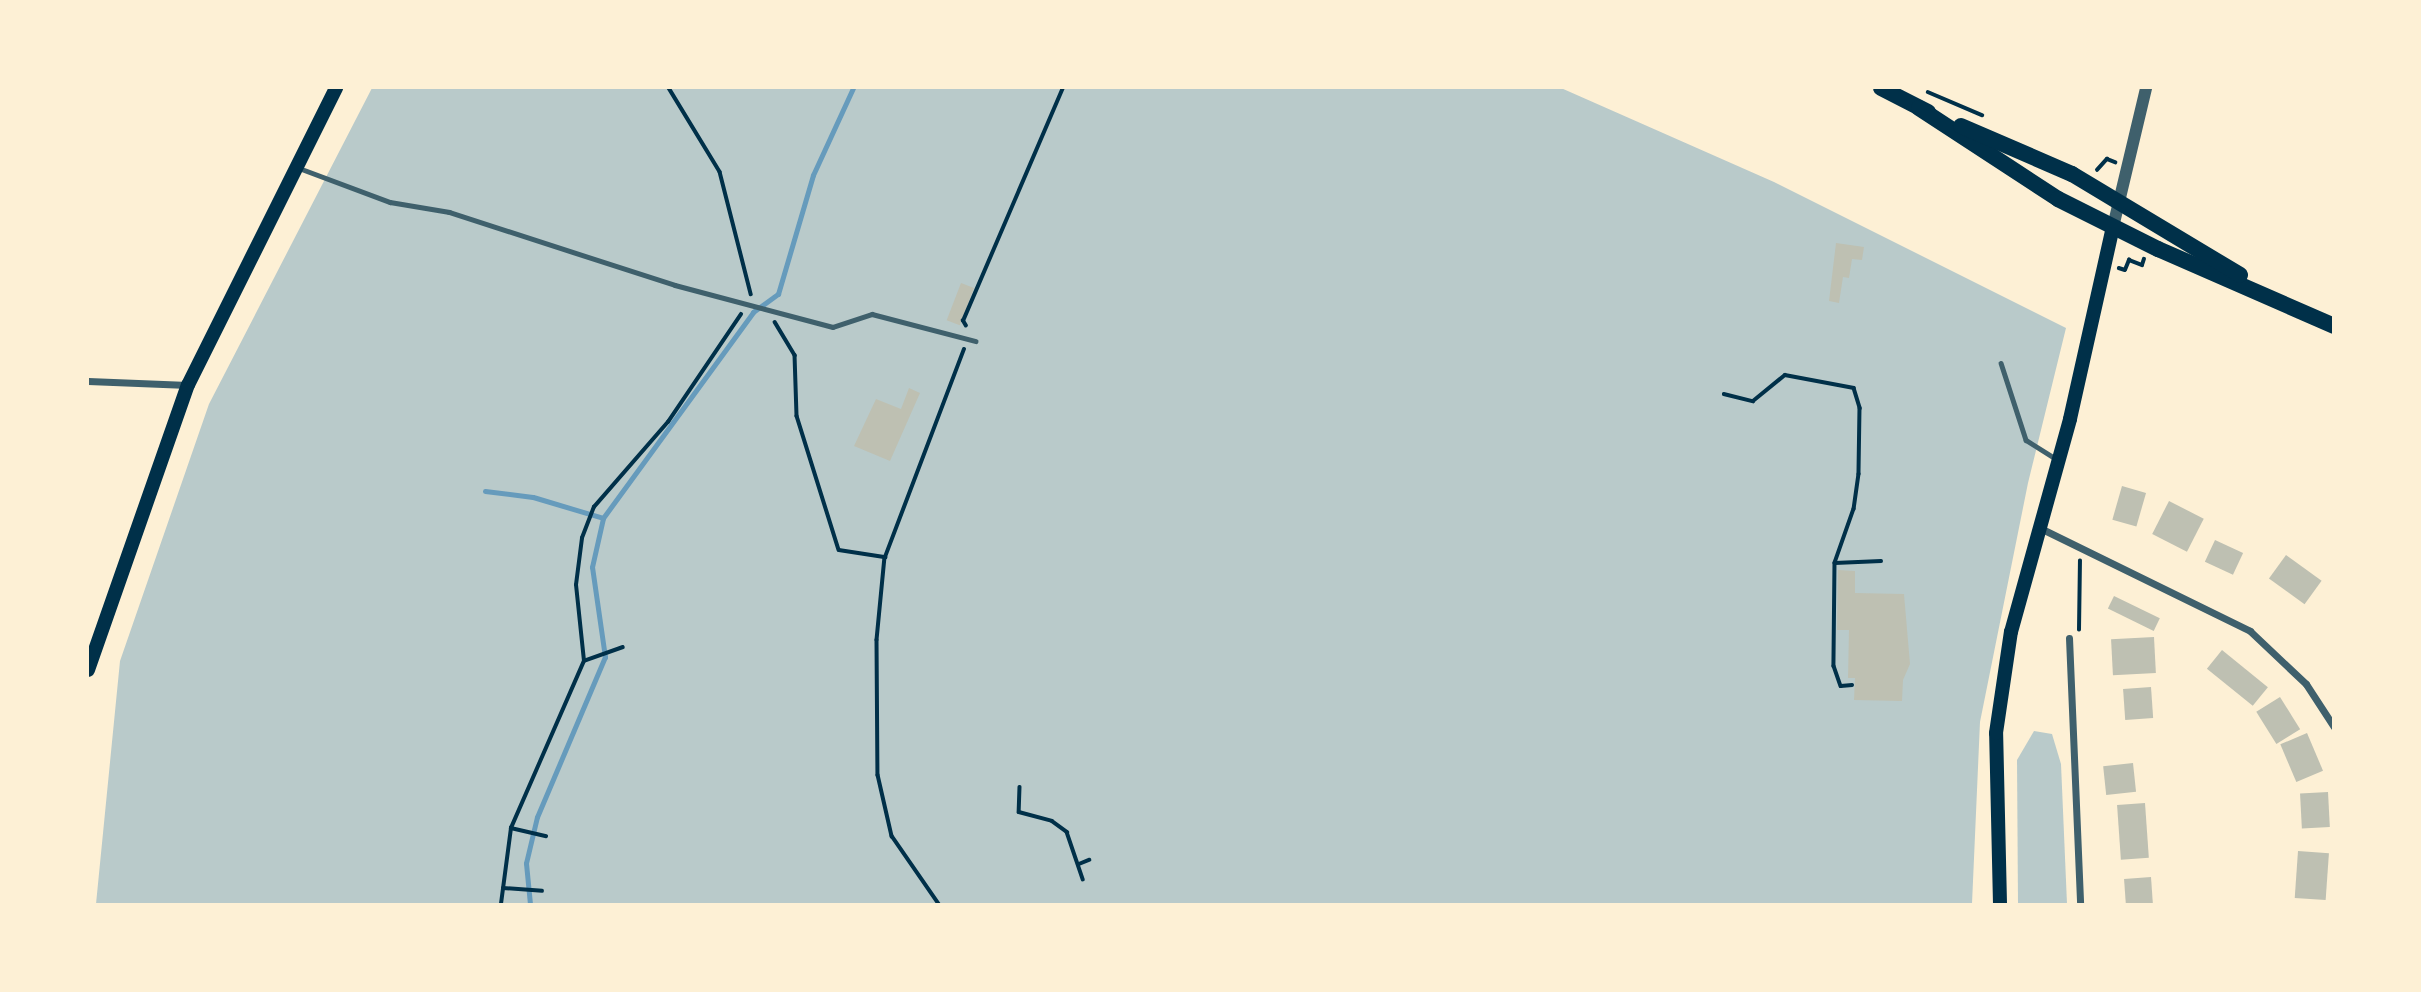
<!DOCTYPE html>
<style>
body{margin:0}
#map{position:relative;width:2421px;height:992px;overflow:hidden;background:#fdf0d5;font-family:Montserrat,sans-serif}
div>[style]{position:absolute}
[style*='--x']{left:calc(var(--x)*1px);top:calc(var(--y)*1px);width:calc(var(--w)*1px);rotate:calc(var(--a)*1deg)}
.green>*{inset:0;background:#b9caca}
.stream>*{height:5px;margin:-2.5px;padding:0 2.5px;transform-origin:2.5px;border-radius:2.5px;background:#669bbc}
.building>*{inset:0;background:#bec0b2;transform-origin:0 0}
.path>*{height:3.5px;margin:-1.75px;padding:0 1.75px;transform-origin:1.75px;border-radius:1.75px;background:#003049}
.service>*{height:4.5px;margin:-2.25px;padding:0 2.25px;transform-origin:2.25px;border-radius:2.25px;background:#3f606c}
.minor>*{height:7px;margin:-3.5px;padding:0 3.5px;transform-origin:3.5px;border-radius:3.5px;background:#3f606c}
.tertiary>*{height:12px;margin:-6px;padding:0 6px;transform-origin:6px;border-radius:6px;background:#3f606c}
.secondary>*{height:14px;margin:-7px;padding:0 7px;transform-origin:7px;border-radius:7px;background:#003049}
.trunk>*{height:16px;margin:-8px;padding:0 8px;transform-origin:8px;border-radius:8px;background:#003049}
span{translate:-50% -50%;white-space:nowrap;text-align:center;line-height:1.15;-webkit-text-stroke:5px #fdf0d5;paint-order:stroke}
.frame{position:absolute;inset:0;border:89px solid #fdf0d5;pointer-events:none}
</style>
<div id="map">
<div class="green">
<div style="clip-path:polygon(372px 88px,1561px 88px,1774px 182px,2066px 328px,2028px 483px,1980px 722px,1972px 904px,96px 904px,120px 661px,209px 404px)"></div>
<div style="clip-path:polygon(2034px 731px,2052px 734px,2061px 764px,2067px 904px,2018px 904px,2017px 760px)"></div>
</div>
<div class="stream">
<div style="--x:485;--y:491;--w:48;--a:7.1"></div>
<div style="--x:533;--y:497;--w:73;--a:16.7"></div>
<div style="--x:530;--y:904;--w:41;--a:-95.6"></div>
<div style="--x:526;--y:863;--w:47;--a:-76.6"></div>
<div style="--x:537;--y:817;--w:174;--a:-67"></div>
<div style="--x:605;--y:657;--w:91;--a:-98.2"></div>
<div style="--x:592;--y:567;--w:50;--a:-77.3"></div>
<div style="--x:603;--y:518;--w:255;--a:-53.9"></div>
<div style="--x:753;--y:312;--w:31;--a:-36"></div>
<div style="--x:778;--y:294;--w:124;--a:-73.6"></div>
<div style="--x:813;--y:175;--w:96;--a:-65.3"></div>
</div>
<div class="building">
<div style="clip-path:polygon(1836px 243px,1864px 247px,1862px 260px,1852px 259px,1849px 278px,1843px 277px,1839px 303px,1829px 301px)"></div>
<div style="left:961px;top:283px;width:14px;height:40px;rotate:21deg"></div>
<div style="clip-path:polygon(909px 388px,920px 393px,890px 461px,854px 446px,876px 399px,901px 409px)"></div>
<div style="left:2122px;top:486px;width:25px;height:35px;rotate:16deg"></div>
<div style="left:2169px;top:501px;width:39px;height:37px;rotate:27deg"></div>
<div style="left:2215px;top:540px;width:31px;height:24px;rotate:25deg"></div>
<div style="left:2286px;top:555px;width:44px;height:29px;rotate:36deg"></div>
<div style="clip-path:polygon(1838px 570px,1855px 571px,1855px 593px,1904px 594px,1910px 664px,1903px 680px,1902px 701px,1854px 700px,1855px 678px,1848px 678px,1849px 630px,1837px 630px)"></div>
<div style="left:2114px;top:596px;width:51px;height:14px;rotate:26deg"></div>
<div style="left:2154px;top:637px;width:36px;height:43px;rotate:87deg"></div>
<div style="left:2222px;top:650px;width:59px;height:24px;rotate:39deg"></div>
<div style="left:2151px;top:687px;width:31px;height:28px;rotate:86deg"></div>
<div style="left:2280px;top:697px;width:38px;height:28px;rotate:58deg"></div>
<div style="left:2307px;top:733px;width:41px;height:29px;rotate:67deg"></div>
<div style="left:2133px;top:763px;width:29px;height:30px;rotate:84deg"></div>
<div style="left:2328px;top:792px;width:35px;height:28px;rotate:87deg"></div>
<div style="left:2145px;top:803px;width:55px;height:28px;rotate:86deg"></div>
<div style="left:2298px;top:851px;width:31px;height:47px;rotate:4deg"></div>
<div style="left:2151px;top:877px;width:27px;height:27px;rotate:86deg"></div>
</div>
<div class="path">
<div style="--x:669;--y:88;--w:98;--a:58.7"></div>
<div style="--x:720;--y:172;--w:126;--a:75.7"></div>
<div style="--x:1928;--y:92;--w:59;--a:23.1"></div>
<div style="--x:2097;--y:170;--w:15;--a:-48"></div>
<div style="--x:2107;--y:159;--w:9;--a:21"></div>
<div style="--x:2119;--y:268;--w:6;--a:18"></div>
<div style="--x:2125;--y:270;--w:11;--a:-68"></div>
<div style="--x:2129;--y:260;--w:14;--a:21"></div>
<div style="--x:2142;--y:265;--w:6;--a:-72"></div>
<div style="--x:775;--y:322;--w:39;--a:59"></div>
<div style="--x:795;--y:355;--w:61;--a:88.1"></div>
<div style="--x:797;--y:416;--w:140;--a:72.6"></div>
<div style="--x:839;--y:550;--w:47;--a:8.7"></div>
<div style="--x:885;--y:557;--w:222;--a:-69.2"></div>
<div style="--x:966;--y:326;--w:6;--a:-121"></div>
<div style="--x:963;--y:321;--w:254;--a:-66.8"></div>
<div style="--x:1724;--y:394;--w:30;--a:14"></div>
<div style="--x:1753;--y:401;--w:41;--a:-39.1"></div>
<div style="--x:1785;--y:375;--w:70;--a:10.7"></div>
<div style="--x:1854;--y:388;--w:21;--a:73"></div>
<div style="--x:1860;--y:408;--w:66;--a:90.9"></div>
<div style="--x:1859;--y:474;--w:35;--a:98"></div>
<div style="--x:1854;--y:509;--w:57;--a:109.4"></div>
<div style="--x:1835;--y:563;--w:46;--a:-2.5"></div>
<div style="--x:885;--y:557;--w:83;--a:95.5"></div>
<div style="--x:877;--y:640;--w:135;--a:89.6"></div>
<div style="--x:878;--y:775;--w:63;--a:77.1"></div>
<div style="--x:892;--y:836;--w:83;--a:55.3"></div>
<div style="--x:1835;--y:563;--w:103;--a:90.6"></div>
<div style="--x:1834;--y:666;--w:21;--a:71"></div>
<div style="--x:1841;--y:686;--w:11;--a:-5"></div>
<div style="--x:2079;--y:630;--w:69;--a:-89.2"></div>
<div style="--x:584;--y:661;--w:41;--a:-19.7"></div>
<div style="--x:1020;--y:787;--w:25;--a:92"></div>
<div style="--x:1019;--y:812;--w:34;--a:15"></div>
<div style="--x:1052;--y:821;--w:19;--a:36"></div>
<div style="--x:1067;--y:832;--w:50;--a:71.2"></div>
<div style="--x:511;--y:828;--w:36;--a:13"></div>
<div style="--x:1079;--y:864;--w:11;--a:-22"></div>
<div style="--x:503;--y:888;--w:39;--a:4"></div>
<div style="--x:501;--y:904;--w:77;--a:-82.5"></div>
<div style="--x:511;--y:828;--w:182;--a:-66.4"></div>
<div style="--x:584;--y:661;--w:76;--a:-96"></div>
<div style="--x:576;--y:585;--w:47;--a:-82.7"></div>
<div style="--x:582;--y:538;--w:33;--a:-69"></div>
<div style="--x:594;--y:507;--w:113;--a:-49"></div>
<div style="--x:668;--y:422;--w:130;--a:-55.9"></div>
</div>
<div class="service">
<div style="--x:299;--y:168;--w:97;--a:20.5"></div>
<div style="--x:390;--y:202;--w:60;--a:9.6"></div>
<div style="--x:449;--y:212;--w:237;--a:17.9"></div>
<div style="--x:675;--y:285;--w:163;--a:14.9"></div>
<div style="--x:833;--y:327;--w:41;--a:-18.4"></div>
<div style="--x:872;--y:314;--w:107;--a:14.6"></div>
<div style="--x:2001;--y:363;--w:81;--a:72"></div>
<div style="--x:2026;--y:440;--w:36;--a:32"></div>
</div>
<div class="minor">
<div style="--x:88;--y:381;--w:100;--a:2.3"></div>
<div style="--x:2040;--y:528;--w:234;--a:26.1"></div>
<div style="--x:2250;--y:631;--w:77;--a:43.4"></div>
<div style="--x:2306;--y:684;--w:51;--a:56.9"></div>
<div style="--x:2069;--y:638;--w:266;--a:87.6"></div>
</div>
<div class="tertiary">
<div style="--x:2113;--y:227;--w:143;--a:-76.6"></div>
</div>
<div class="secondary">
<div style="--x:88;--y:670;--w:302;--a:-70.7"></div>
<div style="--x:188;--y:385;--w:332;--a:-63.5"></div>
<div style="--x:2000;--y:904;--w:171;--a:-91.3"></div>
<div style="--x:1996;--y:733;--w:102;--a:-81.6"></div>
<div style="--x:2011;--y:632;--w:221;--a:-74.5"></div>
<div style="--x:2070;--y:419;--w:197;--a:-77.4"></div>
</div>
<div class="trunk">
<div style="--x:1881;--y:88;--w:53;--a:27.1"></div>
<div style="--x:1919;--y:108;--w:166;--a:33.2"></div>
<div style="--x:2058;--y:199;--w:112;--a:26.6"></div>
<div style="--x:2158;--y:249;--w:192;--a:23.6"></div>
<div style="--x:1961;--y:126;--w:121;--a:23.4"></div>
<div style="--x:2072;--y:174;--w:196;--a:31"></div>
</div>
<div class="frame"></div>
</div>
